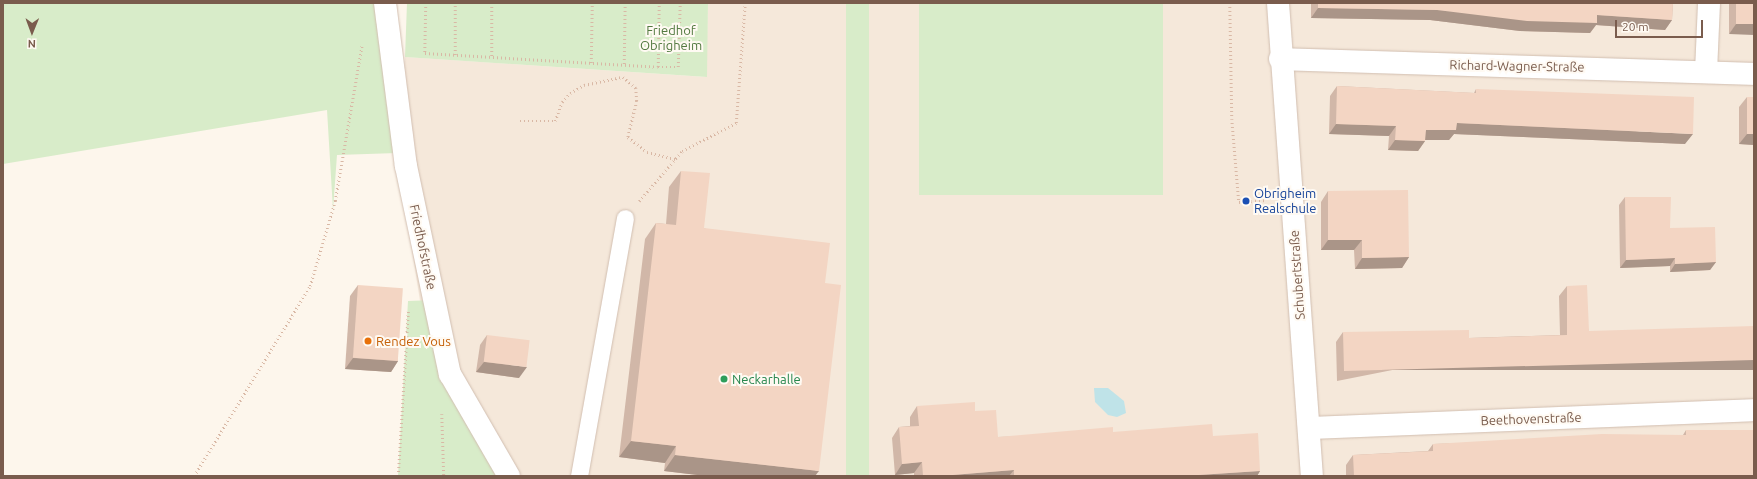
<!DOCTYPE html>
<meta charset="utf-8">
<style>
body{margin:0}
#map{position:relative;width:1757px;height:479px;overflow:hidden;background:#fdf6ec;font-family:Ubuntu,sans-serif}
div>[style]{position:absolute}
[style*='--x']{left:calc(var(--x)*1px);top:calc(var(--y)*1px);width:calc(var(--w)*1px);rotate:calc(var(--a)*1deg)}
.residential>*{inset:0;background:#f5e8da}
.green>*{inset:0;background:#d8ecc9;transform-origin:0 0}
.water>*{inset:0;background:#bfe3e8}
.path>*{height:2.5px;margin-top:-1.25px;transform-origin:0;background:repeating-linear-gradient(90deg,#d9b8a5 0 1px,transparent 0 4px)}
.roads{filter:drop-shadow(0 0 1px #d1beb0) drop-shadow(0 0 1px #d1beb0)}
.lane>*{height:17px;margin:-8.5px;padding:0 8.5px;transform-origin:8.5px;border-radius:8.5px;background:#fff}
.street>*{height:22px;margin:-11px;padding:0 11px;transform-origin:11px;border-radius:11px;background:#fff}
.wall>*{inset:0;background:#d1b7a8}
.shaded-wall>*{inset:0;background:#aa9588;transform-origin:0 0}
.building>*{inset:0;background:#f3d5c3;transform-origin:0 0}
.dots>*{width:11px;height:11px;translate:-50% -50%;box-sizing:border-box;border:2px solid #fffaf3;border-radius:50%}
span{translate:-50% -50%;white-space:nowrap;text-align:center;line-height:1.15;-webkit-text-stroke:4px #fffaf3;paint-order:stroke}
.park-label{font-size:13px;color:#537a41}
.street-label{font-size:13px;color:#7a5c4d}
.transit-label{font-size:13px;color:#164399}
.left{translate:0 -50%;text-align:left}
.food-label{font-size:13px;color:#c56008}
.leisure-label{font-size:13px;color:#27864d}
.frame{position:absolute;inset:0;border:4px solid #7a5c4d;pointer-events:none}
.north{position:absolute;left:12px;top:12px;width:40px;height:40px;-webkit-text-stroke:3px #fffaf3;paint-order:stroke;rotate:181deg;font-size:11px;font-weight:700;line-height:16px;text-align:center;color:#7a5c4d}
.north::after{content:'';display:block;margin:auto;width:14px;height:18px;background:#7a5c4d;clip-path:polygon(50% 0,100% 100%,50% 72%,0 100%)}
.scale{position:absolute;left:1615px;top:20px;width:88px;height:18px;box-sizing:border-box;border:2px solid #7a5c4d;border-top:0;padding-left:5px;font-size:12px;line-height:14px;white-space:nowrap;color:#7a5c4d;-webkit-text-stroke:3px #fffaf3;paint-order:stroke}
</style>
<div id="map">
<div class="residential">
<div style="clip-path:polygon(708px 3px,1754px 3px,1754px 476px,490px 476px,427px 346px,397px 153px,405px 57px,706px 77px)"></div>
</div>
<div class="green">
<div style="clip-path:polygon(3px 3px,385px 3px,397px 153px,337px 155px,333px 210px,327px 110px,3px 164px)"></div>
<div style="clip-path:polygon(407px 3px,708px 3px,707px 77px,405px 57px)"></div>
<div style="left:846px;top:3px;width:23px;height:473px"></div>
<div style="left:919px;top:3px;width:244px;height:192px"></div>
<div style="clip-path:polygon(435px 300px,450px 374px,509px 476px,398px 476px,408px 301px)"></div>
</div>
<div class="water">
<div style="clip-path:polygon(1094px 388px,1108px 388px,1124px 401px,1126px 413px,1117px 417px,1108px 415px,1095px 402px)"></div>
</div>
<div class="path">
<div style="--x:426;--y:3;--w:50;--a:91.1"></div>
<div style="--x:425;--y:53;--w:233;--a:3.4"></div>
<div style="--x:658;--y:67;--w:64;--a:-89.1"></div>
<div style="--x:492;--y:3;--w:53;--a:90"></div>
<div style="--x:1230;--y:3;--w:116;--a:89"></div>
<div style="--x:1232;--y:119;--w:83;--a:85.2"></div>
<div style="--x:1239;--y:202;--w:27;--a:-4"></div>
<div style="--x:455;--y:55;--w:52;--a:-90"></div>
<div style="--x:591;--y:63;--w:60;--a:-89"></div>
<div style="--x:624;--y:64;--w:61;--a:-89.1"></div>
<div style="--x:658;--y:67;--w:20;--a:0"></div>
<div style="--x:678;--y:67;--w:64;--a:-88.2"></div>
<div style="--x:520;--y:121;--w:35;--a:0"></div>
<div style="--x:555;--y:121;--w:20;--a:-70"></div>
<div style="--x:562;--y:102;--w:12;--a:-48"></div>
<div style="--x:570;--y:93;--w:16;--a:-30"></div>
<div style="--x:584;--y:85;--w:40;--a:-12"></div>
<div style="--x:623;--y:77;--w:17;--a:40"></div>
<div style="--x:636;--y:88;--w:13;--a:86"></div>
<div style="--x:637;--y:101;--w:37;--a:104"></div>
<div style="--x:628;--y:137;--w:24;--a:38"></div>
<div style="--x:647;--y:152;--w:29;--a:14"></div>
<div style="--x:639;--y:201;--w:66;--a:-49.3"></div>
<div style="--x:682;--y:151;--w:61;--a:-27.4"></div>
<div style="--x:736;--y:123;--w:120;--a:-85.7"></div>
<div style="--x:442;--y:414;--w:62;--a:88.2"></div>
<div style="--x:194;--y:476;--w:223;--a:-58.6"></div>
<div style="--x:310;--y:286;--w:89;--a:-73.6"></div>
<div style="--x:335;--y:201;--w:159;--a:-80.2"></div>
<div style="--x:398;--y:476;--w:165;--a:-86.5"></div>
</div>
<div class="roads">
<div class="lane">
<div style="--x:579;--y:476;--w:262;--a:-79.9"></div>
</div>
<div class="street">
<div style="--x:385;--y:3;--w:164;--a:82.7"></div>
<div style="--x:406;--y:166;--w:213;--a:78.1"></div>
<div style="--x:450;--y:374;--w:118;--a:60"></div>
<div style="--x:1278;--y:3;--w:474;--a:85.9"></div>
<div style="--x:1280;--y:59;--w:474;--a:1.8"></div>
<div style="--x:1706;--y:72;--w:69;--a:-87.5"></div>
<div style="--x:1309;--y:428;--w:445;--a:-2.3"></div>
</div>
</div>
<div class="wall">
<div style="clip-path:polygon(1311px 3px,1673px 3px,1672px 20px,1665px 30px,1596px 25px,1590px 33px,1520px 31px,1430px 20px,1311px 18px)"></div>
<div style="clip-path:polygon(1729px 3px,1754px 3px,1729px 34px)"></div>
<div style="clip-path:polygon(1337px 86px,1474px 93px,1476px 89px,1685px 144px,1454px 134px,1449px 140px,1425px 140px,1425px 141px,1418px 151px,1388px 150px,1389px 136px,1329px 134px,1330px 96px)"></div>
<div style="clip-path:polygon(1747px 97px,1754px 97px,1754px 145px,1739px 144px,1739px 107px)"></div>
<div style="clip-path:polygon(681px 171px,704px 228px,825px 283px,815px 476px,706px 476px,664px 471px,665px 463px,619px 457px,645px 239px,656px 223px,666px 224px,669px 187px)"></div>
<div style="clip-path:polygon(1328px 191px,1409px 257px,1402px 268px,1355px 269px,1354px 250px,1321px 250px,1321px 202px)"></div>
<div style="clip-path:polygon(1625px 197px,1670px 228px,1716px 262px,1710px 270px,1670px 272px,1670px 266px,1620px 268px,1619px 205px)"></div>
<div style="clip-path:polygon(358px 285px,398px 361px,391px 372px,345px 369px,350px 296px)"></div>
<div style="clip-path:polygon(1567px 286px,1589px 331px,1337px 381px,1336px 342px,1343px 332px,1469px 338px,1560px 335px,1559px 296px)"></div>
<div style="clip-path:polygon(487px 335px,519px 378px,476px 372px,480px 345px)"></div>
<div style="clip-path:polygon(917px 406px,975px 411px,998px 437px,1113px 432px,1213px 436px,1260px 471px,1257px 476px,914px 476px,914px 473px,895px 475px,892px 438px,899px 427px,910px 426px,910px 417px)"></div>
<div style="clip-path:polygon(1686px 430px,1754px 476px,1346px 476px,1346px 465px,1353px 455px,1428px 451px,1433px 444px,1683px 435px)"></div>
</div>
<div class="shaded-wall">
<div style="clip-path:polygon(1318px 8px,1437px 10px,1597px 15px,1672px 20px,1665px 30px,1596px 25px,1590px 33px,1520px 31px,1430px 20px,1311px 18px)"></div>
<div style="clip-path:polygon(1736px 24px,1754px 24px,1754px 35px,1729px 34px)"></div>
<div style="clip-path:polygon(1457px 123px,1693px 134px,1685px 144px,1454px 134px,1449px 140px,1419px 140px,1426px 130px)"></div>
<div style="clip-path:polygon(1336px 124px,1396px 126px,1389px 136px,1329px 134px)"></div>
<div style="clip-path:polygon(1747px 134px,1754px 134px,1754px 145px,1739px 144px)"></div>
<div style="clip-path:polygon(1395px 140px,1425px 141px,1418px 151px,1388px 150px)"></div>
<div style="clip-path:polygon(1328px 240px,1362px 240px,1354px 250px,1321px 250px)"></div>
<div style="clip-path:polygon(1409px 257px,1402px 268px,1355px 269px,1362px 258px)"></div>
<div style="clip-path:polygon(1675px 258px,1670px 266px,1620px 268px,1626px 260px)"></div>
<div style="clip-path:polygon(1716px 262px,1710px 270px,1670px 272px,1675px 264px)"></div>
<div style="clip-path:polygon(353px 358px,398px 361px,391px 372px,345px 369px)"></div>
<div style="left:1754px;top:360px;width:10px;height:410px;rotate:90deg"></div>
<div style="clip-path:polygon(484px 362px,527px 367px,519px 378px,476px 372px)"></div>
<div style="clip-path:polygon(631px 441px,676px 446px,665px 463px,619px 457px)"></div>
<div style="clip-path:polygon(675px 455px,819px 471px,815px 476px,706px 476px,664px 471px)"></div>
<div style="clip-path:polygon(922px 462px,914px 473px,895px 475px,902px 464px)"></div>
<div style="clip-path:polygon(1014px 470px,1009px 476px,940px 476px)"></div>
<div style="clip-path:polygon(1260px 471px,1257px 476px,1183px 476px)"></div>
<div style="clip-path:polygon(1563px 475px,1563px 476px,1526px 476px)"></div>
</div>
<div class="building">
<div style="clip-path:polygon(1318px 3px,1673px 3px,1672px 20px,1597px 15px,1597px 23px,1527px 21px,1437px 10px,1318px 8px)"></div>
<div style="left:1736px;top:3px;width:18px;height:21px"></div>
<div style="clip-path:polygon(1337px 86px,1476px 93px,1476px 89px,1694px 97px,1693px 134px,1457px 123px,1456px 130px,1426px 130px,1425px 141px,1395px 140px,1396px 126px,1336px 124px)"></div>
<div style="left:1747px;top:97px;width:7px;height:37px"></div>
<div style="clip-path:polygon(681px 171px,710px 173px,704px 228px,830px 243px,825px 283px,841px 285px,819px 471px,675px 455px,676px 446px,631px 441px,656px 223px,676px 225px)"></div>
<div style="clip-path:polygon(1408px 190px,1409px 257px,1362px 258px,1362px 240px,1328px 240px,1328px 191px)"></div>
<div style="clip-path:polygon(1625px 197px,1671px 197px,1670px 228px,1715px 227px,1716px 262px,1675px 264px,1675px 258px,1626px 260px)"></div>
<div style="left:358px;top:285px;width:45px;height:73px;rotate:4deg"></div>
<div style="clip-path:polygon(1587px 285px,1589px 331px,1754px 326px,1754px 360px,1344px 371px,1343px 332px,1469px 330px,1469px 338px,1567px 335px,1567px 286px)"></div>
<div style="left:487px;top:335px;width:43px;height:27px;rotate:7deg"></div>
<div style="clip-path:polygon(975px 402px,975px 411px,996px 410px,998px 437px,1113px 427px,1113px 432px,1212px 424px,1213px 436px,1258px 433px,1260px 471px,1183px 476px,1014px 476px,1014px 470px,940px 476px,923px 476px,922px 462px,902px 464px,899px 427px,919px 426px,917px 406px)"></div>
<div style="clip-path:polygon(1686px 430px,1754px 430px,1754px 476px,1563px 476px,1563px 475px,1526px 476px,1354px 476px,1353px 455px,1433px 451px,1433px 444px,1602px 434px,1686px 435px)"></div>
</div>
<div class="dots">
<div style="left:1246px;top:201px;background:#1a4fb4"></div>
<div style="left:368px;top:341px;background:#e8710a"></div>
<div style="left:724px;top:379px;background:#2e9e5b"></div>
</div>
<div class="park-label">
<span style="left:671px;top:38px">Friedhof<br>Obrigheim</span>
</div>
<div class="street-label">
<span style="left:1517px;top:66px;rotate:1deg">Richard-Wagner-Straße</span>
<span style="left:423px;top:247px;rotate:78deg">Friedhofstraße</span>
<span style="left:1297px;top:275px;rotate:-94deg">Schubertstraße</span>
<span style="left:1531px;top:419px;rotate:-2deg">Beethovenstraße</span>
</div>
<div class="transit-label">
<span class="left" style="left:1254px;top:201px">Obrigheim<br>Realschule</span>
</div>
<div class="food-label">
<span class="left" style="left:376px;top:341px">Rendez Vous</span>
</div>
<div class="leisure-label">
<span class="left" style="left:732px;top:379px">Neckarhalle</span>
</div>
<div class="frame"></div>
<div class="north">N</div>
<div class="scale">20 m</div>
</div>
